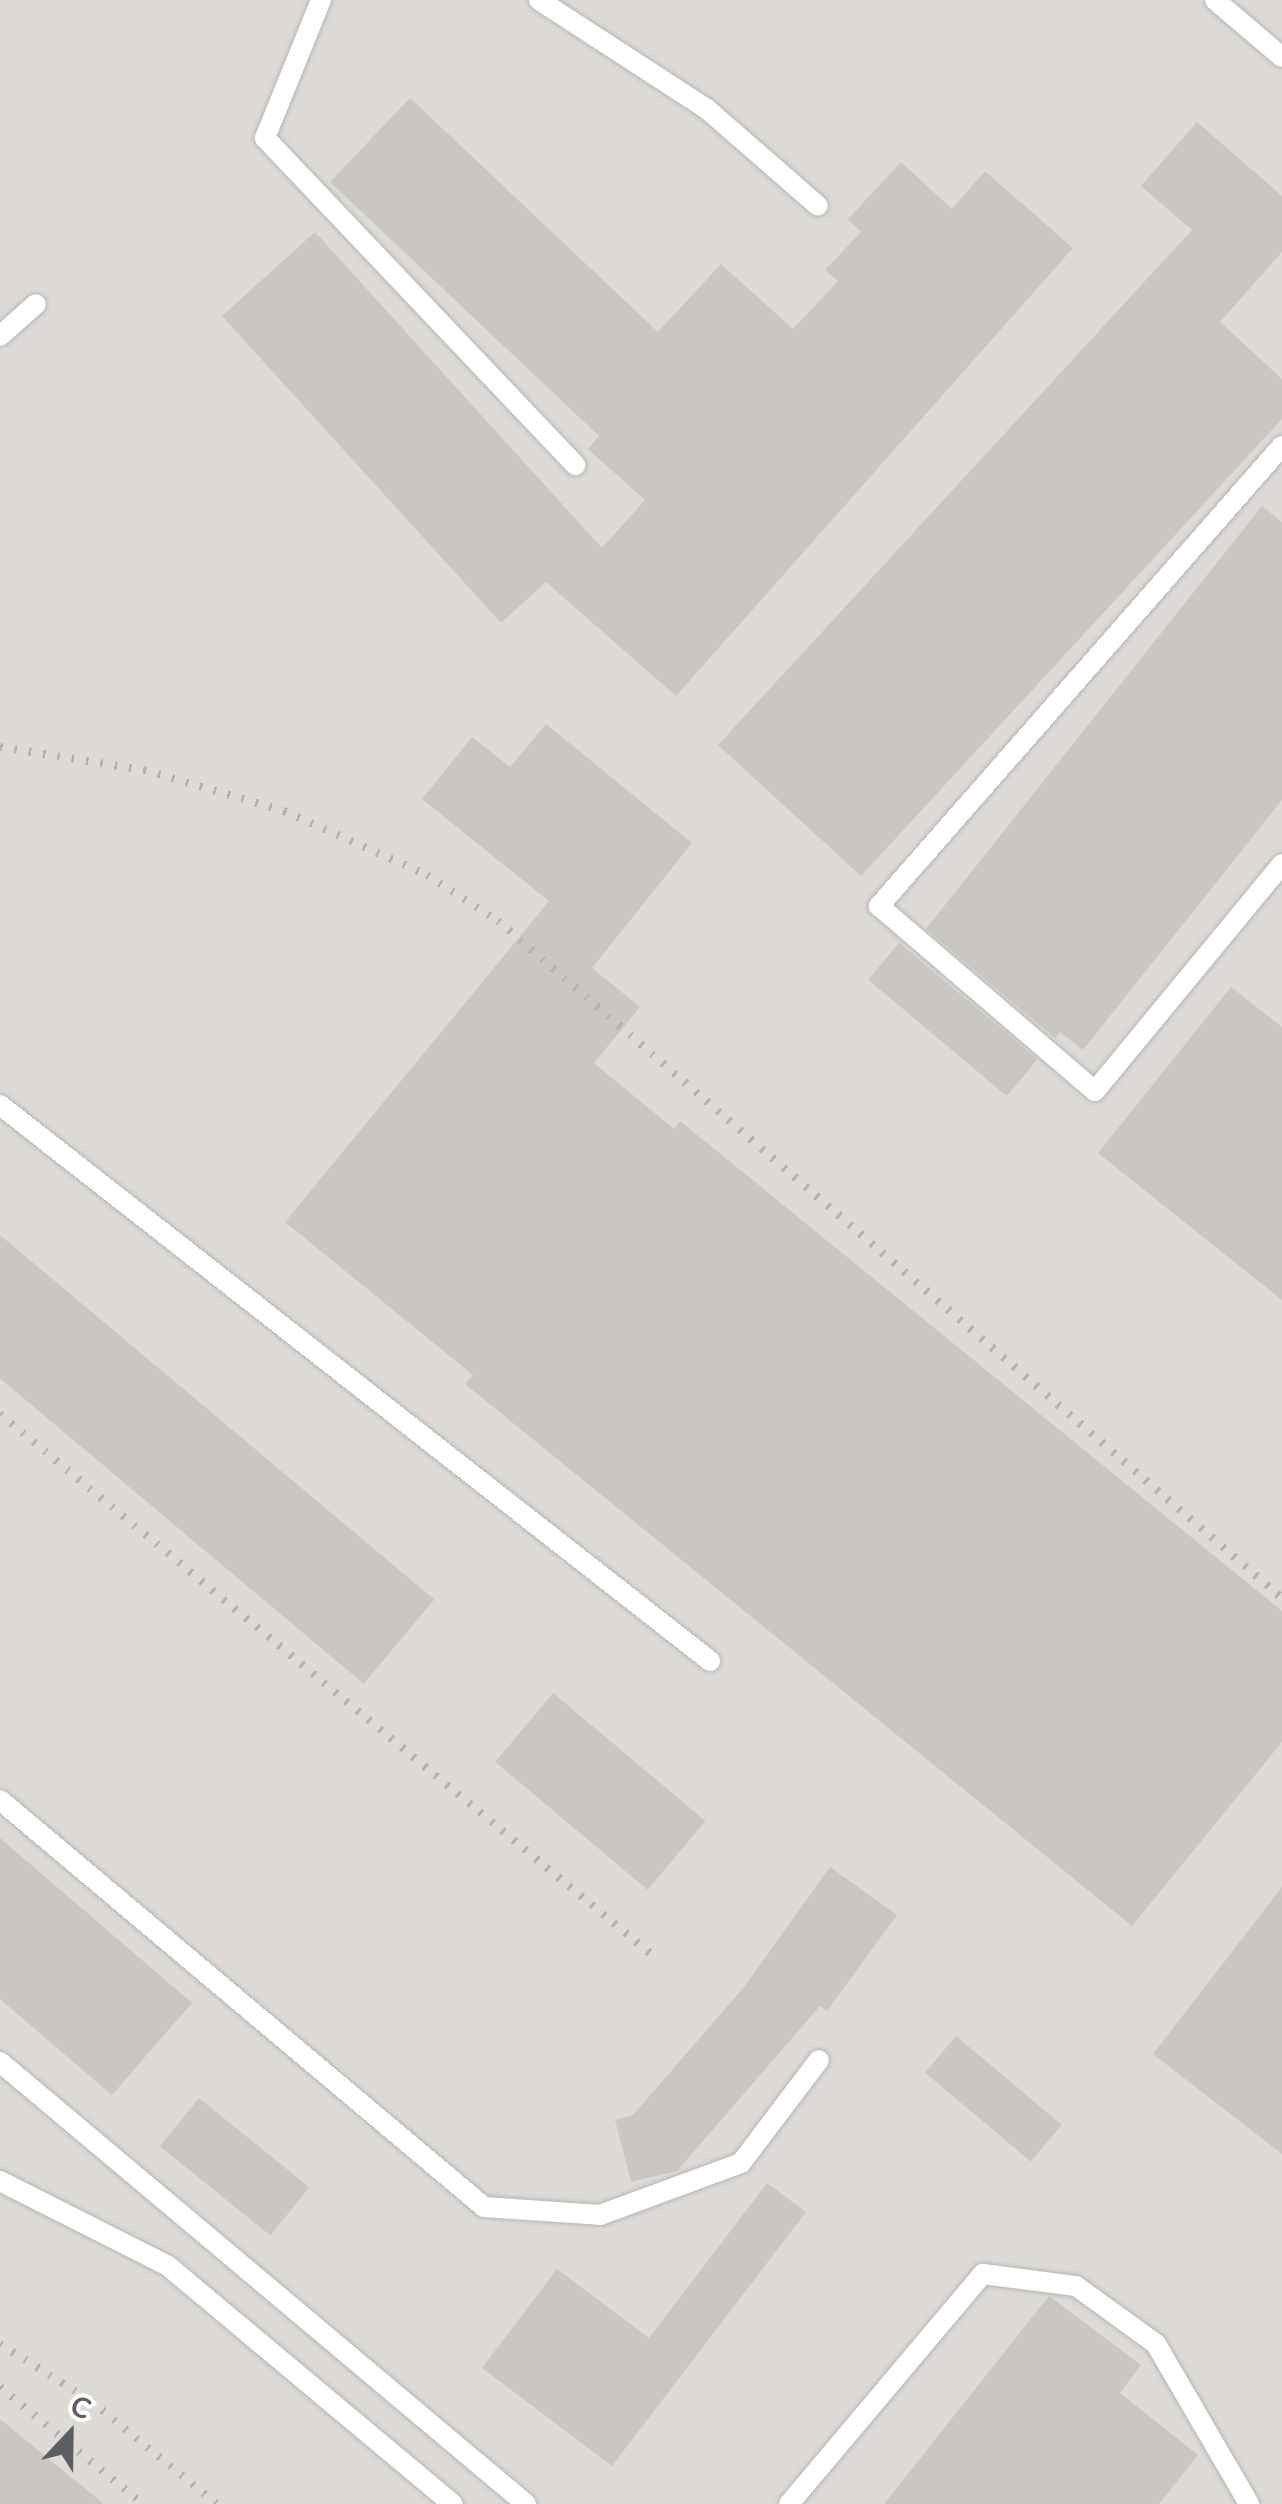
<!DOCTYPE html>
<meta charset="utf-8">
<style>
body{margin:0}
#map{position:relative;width:1282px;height:2504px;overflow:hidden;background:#ece9e2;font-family:Lato,sans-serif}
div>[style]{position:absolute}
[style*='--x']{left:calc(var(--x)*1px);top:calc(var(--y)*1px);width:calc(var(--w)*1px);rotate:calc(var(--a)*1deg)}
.industrial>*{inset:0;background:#dedbd7;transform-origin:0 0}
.building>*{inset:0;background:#cac6c2;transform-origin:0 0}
.roads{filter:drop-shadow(0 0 2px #b3b6b9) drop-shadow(0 0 2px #b3b6b9)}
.lane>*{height:20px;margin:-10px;padding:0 10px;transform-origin:10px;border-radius:10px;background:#fff}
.rail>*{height:8px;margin-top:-4px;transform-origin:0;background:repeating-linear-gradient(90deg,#b1b2b2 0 2.5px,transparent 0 14.5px)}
span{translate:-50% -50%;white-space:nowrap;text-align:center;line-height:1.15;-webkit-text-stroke:8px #fff;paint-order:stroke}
.north{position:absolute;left:20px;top:2384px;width:100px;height:100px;-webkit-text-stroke:8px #fff;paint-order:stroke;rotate:22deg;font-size:28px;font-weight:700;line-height:40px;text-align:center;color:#5b5f62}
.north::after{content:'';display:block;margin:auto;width:35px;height:45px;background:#5b5f62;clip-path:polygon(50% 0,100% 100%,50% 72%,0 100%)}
</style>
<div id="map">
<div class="industrial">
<div style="left:0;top:0;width:1282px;height:2504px"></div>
</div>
<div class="building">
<div style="clip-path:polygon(410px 98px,658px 332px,721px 264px,793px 329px,838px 281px,825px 270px,861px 232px,848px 219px,901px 162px,952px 209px,985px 171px,1073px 248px,676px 696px,546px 582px,501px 623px,222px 316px,315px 232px,602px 548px,645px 500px,588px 449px,599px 436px,330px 182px)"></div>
<div style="clip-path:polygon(1197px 122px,1282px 196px,1282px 252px,1220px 322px,1282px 379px,1282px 419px,861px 876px,718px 745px,1192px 230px,1141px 186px)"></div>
<div style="clip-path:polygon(1262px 506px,1282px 522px,1282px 800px,1083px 1050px,1060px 1032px,1055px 1038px,926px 929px)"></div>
<div style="clip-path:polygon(546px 724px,692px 843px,592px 968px,640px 1007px,594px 1063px,674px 1129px,680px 1121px,1282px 1611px,1282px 1742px,1132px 1926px,465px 1384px,473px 1375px,285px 1222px,549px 901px,422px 799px,472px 737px,510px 767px)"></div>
<div style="left:899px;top:943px;width:181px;height:48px;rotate:40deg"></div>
<div style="clip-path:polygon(1231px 987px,1282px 1027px,1282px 1300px,1098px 1153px)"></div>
<div style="left:0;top:1235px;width:567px;height:110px;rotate:40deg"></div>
<div style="left:553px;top:1693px;width:199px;height:90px;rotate:40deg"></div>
<div style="clip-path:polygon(0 1838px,192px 2003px,112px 2095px,0 1999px)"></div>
<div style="clip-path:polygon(830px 1867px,897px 1915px,827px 2011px,820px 2006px,677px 2171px,631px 2182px,615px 2120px,633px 2115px,744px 1987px)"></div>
<div style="clip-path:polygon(1282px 1887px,1282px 2154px,1153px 2054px)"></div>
<div style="left:956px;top:2036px;width:138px;height:48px;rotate:40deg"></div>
<div style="left:199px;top:2098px;width:142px;height:62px;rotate:39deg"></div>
<div style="clip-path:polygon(767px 2183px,806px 2212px,612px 2466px,482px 2368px,557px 2269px,649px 2338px)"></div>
<div style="clip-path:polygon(1049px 2296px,1141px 2365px,1120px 2393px,1198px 2455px,1159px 2504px,884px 2504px)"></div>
<div style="clip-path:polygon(0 2419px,104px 2504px,0 2504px)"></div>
</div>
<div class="roads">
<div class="lane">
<div style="--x:321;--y:0;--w:149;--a:112.1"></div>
<div style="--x:265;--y:138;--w:451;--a:46.5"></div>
<div style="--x:539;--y:0;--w:200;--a:33"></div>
<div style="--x:707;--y:109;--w:147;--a:41.1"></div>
<div style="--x:1215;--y:0;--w:88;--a:40.4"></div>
<div style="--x:0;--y:336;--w:48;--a:-41.6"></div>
<div style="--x:1282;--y:446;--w:612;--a:131.22"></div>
<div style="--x:879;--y:906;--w:284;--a:40.6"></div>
<div style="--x:1095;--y:1091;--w:294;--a:-50.5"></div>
<div style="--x:0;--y:1105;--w:902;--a:38.06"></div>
<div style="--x:0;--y:1800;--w:632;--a:40.06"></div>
<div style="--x:484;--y:2207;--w:116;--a:3.9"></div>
<div style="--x:600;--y:2215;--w:150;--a:-20.2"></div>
<div style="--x:741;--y:2163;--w:129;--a:-52.9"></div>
<div style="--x:0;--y:2062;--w:687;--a:40.04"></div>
<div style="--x:0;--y:2181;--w:188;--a:26.8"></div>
<div style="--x:168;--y:2266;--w:371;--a:39.9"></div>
<div style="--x:789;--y:2504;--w:301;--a:-49.9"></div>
<div style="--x:983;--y:2274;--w:94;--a:7.4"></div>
<div style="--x:1076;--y:2286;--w:99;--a:35.9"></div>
<div style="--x:1156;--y:2344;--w:185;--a:59.8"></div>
</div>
</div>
<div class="rail">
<div style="--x:0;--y:747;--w:146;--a:9.1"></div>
<div style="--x:144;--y:770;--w:146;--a:16.3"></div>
<div style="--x:284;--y:811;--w:157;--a:24.1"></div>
<div style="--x:427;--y:875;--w:85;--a:32.9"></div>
<div style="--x:498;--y:921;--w:1036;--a:40.81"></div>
<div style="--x:0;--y:1414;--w:854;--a:39.68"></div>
<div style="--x:0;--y:2344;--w:107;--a:32.1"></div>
<div style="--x:91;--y:2401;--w:163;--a:39.3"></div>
<div style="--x:0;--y:2387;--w:185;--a:39.3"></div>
</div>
<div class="north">С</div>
</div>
